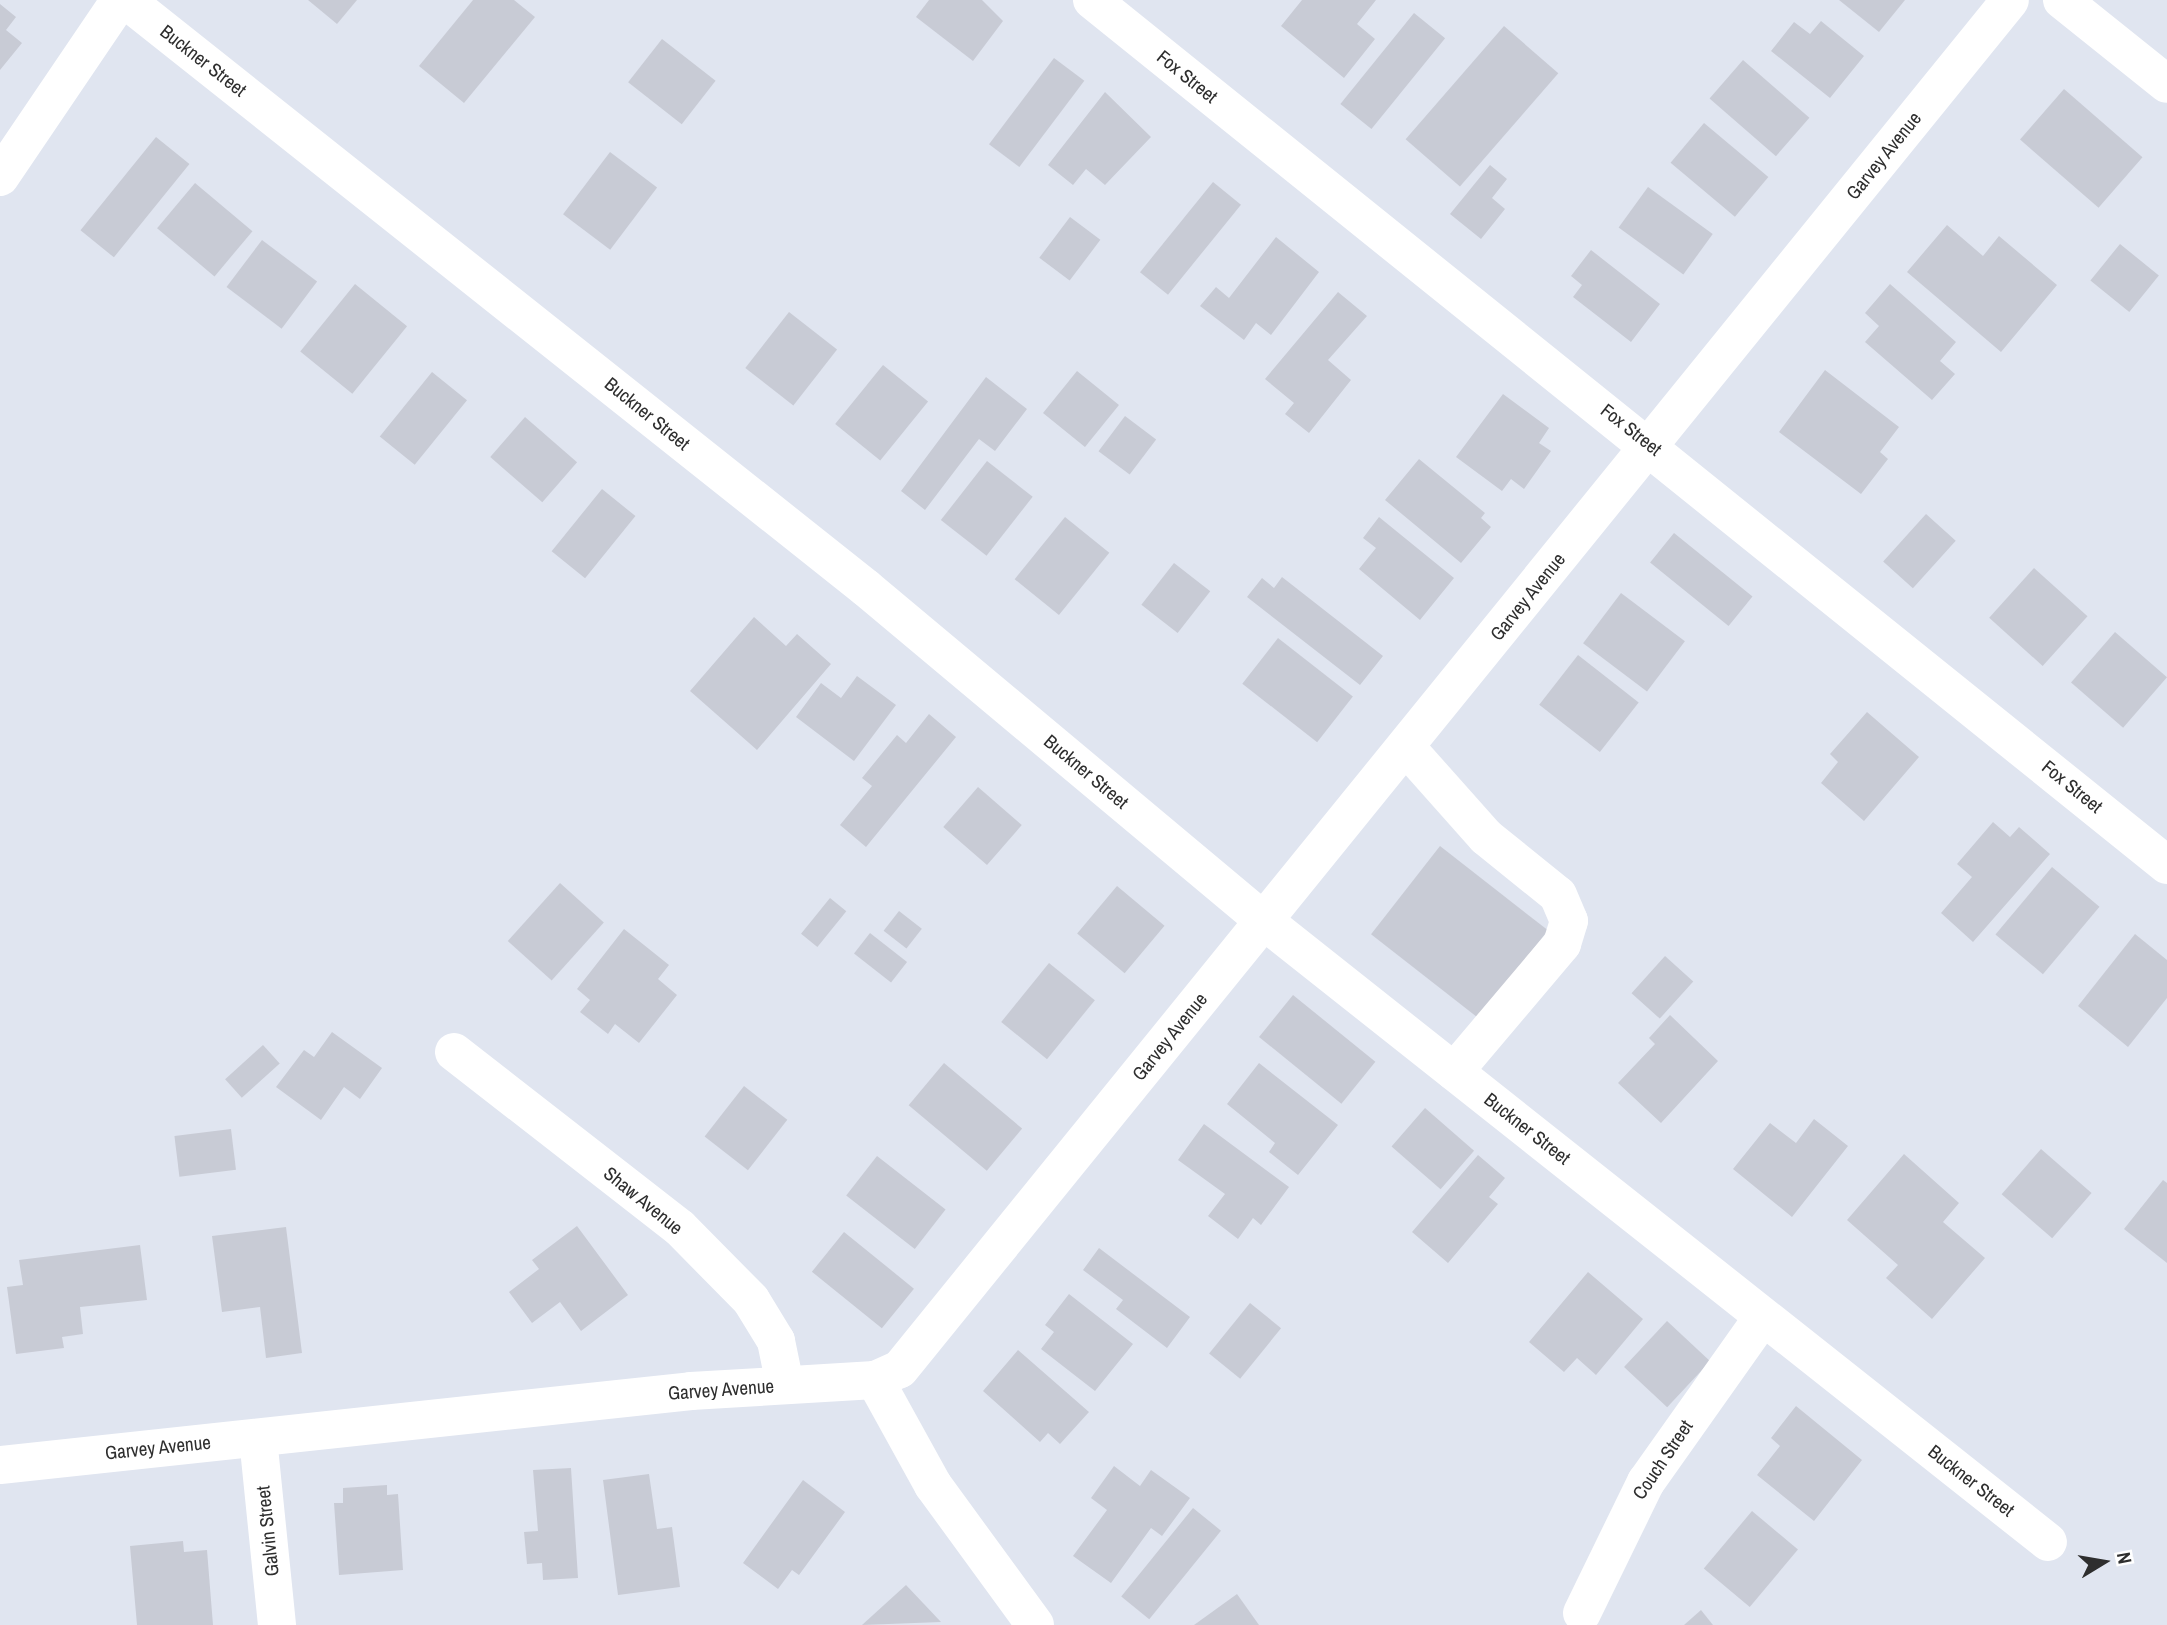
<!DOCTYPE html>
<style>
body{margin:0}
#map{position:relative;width:2167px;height:1625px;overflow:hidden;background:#e0e5f0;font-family:"Archivo Narrow",sans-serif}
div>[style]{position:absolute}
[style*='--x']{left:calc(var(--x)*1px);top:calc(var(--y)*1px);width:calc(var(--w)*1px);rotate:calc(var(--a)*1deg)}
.building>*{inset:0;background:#c8cbd5;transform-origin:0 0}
.minor>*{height:38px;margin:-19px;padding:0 19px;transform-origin:19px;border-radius:19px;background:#fff}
span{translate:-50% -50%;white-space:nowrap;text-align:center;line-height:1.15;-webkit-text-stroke:6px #fff;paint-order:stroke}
.street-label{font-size:19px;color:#2e2e2e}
.north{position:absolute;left:2069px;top:1527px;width:70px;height:70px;-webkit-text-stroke:5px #fff;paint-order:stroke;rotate:79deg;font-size:19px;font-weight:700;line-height:28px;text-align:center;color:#2e2e2e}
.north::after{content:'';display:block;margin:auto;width:24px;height:32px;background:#2e2e2e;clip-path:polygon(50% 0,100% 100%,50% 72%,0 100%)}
</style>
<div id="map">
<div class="building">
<div style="clip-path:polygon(308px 0,357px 0,337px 24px)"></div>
<div style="clip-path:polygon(473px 0,514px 0,535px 17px,464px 103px,419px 66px)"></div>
<div style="clip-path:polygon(929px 0,982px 0,1003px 21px,973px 61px,916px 17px)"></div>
<div style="clip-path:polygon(1302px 0,1376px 0,1357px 24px,1375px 39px,1344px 78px,1281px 26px)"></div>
<div style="clip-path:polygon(1839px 0,1905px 0,1879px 32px)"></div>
<div style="clip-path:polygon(0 4px,16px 17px,6px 30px,22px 43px,0 70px)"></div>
<div style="left:1414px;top:13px;width:40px;height:117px;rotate:39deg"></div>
<div style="clip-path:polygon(1821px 21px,1864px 56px,1830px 98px,1771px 51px,1794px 22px,1810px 34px)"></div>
<div style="left:1504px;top:26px;width:72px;height:150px;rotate:41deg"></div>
<div style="left:662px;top:39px;width:68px;height:55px;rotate:38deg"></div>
<div style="left:1054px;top:58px;width:38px;height:108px;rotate:37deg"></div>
<div style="left:1743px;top:60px;width:88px;height:51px;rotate:41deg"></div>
<div style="left:2064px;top:89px;width:104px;height:67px;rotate:41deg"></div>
<div style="clip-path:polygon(1105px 92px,1151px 137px,1105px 185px,1086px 169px,1073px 185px,1048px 165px)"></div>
<div style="left:1704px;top:123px;width:84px;height:52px;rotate:40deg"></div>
<div style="left:156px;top:137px;width:43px;height:120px;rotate:39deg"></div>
<div style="left:610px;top:152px;width:59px;height:78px;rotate:37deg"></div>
<div style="clip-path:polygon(1490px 165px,1507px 179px,1492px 198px,1505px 209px,1481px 239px,1450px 214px)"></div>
<div style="left:1213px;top:182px;width:36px;height:116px;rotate:39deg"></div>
<div style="left:195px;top:183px;width:75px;height:59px;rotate:40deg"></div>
<div style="left:1648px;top:187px;width:80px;height:50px;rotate:36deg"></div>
<div style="left:1070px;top:217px;width:38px;height:51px;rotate:37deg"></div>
<div style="clip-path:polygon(1947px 225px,1983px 256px,1999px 236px,2057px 285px,2001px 352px,1907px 272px)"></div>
<div style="clip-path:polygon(1276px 237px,1319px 272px,1271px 335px,1256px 323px,1244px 340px,1200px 306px,1216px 287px,1229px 298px)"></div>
<div style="left:262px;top:240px;width:69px;height:59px;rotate:37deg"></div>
<div style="left:2120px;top:244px;width:50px;height:47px;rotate:39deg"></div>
<div style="clip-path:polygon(1591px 250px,1660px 304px,1631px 342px,1573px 297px,1582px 285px,1571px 276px)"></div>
<div style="left:355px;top:284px;width:67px;height:87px;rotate:39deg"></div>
<div style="clip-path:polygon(1890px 284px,1956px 342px,1940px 361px,1955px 374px,1932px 400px,1865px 342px,1879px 326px,1865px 313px)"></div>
<div style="clip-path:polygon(1338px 292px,1367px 316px,1328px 360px,1351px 380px,1309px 433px,1285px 414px,1294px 403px,1265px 379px)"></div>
<div style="left:789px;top:312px;width:61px;height:71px;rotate:38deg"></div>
<div style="left:883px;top:365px;width:58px;height:76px;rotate:39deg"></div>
<div style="clip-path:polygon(1825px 370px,1899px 427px,1880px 452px,1888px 459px,1861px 494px,1779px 432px)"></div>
<div style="left:1077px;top:371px;width:54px;height:54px;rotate:39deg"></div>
<div style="left:432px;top:372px;width:45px;height:83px;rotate:39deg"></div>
<div style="clip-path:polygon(986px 377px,1027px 409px,995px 451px,979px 439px,925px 510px,901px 491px)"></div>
<div style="clip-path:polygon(1503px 394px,1549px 428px,1539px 443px,1551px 451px,1524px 489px,1511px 479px,1502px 491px,1456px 457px)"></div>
<div style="left:1125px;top:416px;width:39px;height:44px;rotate:37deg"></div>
<div style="left:525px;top:417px;width:69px;height:53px;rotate:41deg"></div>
<div style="clip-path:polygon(1419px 459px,1485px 513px,1481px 518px,1491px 527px,1461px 563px,1385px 500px)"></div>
<div style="left:987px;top:461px;width:58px;height:75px;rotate:38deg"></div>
<div style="left:602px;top:489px;width:43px;height:80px;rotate:39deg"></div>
<div style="left:1926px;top:514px;width:40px;height:64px;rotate:42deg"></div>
<div style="left:1065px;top:517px;width:57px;height:80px;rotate:39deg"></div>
<div style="clip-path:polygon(1379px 517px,1454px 578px,1420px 620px,1359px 569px,1376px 548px,1363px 538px)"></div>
<div style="left:1674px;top:533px;width:101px;height:38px;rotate:39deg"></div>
<div style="left:1174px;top:563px;width:46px;height:53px;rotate:38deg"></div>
<div style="left:2034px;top:568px;width:72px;height:67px;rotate:42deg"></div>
<div style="clip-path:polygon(1282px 577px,1383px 656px,1360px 685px,1247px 597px,1262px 578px,1274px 588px)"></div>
<div style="left:1621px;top:593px;width:80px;height:63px;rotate:37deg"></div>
<div style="clip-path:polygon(754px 617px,786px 646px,797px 634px,831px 664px,757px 750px,690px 691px)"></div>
<div style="left:2115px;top:632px;width:69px;height:67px;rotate:41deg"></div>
<div style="left:1278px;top:638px;width:95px;height:58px;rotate:38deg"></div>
<div style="left:1578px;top:655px;width:77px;height:63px;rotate:38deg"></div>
<div style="clip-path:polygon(857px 676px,896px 705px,854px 761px,796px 717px,821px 683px,841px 698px)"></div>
<div style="clip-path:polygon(1867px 712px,1919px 757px,1864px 821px,1821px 783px,1838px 762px,1830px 754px)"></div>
<div style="clip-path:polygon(929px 714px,956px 737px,866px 847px,840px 825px,872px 786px,862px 778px,897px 735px,906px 743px)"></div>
<div style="left:978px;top:787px;width:58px;height:53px;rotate:41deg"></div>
<div style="clip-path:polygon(1993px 822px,2010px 837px,2019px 827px,2050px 854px,1973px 942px,1941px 913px,1972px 877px,1957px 864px)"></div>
<div style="left:1440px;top:846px;width:137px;height:112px;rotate:38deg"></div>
<div style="left:2052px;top:867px;width:62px;height:88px;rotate:40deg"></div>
<div style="left:560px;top:883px;width:59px;height:78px;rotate:42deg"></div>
<div style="left:1117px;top:886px;width:62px;height:62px;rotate:40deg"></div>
<div style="left:830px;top:898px;width:21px;height:46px;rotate:39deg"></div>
<div style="left:899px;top:911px;width:29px;height:25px;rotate:38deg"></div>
<div style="clip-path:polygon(624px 929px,669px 965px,658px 979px,677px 995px,639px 1043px,615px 1024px,608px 1034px,580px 1012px,590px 1000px,577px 989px)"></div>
<div style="left:870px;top:933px;width:47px;height:26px;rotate:38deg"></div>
<div style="clip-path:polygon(2135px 934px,2167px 960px,2167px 998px,2128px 1047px,2078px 1006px)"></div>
<div style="left:1665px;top:956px;width:38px;height:50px;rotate:42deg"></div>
<div style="left:1049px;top:963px;width:59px;height:76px;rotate:39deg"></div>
<div style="left:1293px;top:995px;width:106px;height:54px;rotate:39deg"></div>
<div style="clip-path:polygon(1670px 1015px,1718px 1061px,1661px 1123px,1618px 1083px,1655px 1044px,1649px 1038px)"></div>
<div style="clip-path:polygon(332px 1032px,382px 1068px,360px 1099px,344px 1087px,321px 1120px,276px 1087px,304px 1050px,314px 1057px)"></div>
<div style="left:263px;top:1045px;width:25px;height:51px;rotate:48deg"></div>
<div style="left:944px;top:1063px;width:102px;height:55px;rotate:40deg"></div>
<div style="clip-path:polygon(1259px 1063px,1338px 1125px,1298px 1175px,1269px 1152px,1275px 1143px,1227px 1104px)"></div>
<div style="left:744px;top:1086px;width:55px;height:64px;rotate:38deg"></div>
<div style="left:1425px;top:1108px;width:65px;height:51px;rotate:41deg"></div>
<div style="clip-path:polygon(1814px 1119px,1848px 1146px,1792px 1217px,1733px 1169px,1770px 1123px,1796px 1143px)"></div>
<div style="clip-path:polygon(1204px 1124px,1289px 1187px,1261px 1225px,1253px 1218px,1238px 1239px,1208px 1216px,1225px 1194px,1178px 1160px)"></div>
<div style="left:231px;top:1129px;width:41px;height:57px;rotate:83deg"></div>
<div style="left:2041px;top:1149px;width:67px;height:60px;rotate:41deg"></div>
<div style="clip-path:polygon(1904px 1154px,1959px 1203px,1943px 1222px,1985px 1258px,1932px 1319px,1886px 1278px,1898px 1265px,1847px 1220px)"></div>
<div style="clip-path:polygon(1478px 1155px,1505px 1178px,1489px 1197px,1498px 1204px,1448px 1263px,1412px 1232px)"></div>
<div style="left:877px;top:1156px;width:87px;height:50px;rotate:38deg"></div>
<div style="clip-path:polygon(2163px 1180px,2167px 1183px,2167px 1263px,2124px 1229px)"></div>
<div style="clip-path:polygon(577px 1226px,628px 1295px,581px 1331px,560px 1302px,532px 1323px,509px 1292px,539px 1269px,532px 1260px)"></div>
<div style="clip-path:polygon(286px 1227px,302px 1353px,266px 1358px,260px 1307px,222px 1312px,212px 1236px)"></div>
<div style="left:844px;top:1232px;width:90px;height:51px;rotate:39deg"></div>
<div style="clip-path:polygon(140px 1245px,147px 1300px,80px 1307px,83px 1334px,62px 1337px,64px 1348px,16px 1354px,7px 1287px,23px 1285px,19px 1260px)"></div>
<div style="clip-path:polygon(1099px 1248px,1190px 1317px,1167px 1348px,1116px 1309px,1123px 1300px,1083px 1270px)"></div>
<div style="clip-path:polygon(1588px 1272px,1643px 1319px,1596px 1375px,1577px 1358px,1564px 1372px,1529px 1342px)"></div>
<div style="clip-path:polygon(1069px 1294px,1133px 1344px,1095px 1391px,1041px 1349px,1054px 1332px,1045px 1325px)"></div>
<div style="left:1250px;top:1303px;width:40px;height:65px;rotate:39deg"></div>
<div style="left:1667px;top:1321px;width:59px;height:63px;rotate:43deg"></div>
<div style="clip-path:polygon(1018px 1350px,1089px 1412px,1060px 1444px,1048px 1433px,1040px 1442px,983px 1391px)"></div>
<div style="clip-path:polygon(1796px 1406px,1862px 1460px,1814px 1521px,1757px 1475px,1780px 1446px,1771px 1438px)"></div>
<div style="clip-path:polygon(1114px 1466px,1140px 1486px,1151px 1470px,1190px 1498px,1162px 1536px,1151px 1528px,1111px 1583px,1073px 1556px,1107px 1510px,1091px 1498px)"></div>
<div style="clip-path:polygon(571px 1468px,578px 1578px,543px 1580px,542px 1563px,527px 1564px,524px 1532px,538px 1531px,533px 1470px)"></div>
<div style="clip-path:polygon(649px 1474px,657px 1529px,672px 1527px,680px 1587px,618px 1595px,603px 1480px)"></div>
<div style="clip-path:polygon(803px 1480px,845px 1512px,799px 1575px,792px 1570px,778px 1589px,743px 1563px)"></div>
<div style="clip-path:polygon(387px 1485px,387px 1495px,398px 1494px,403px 1570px,339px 1575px,334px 1503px,343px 1503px,343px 1488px)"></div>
<div style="left:1193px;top:1508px;width:36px;height:114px;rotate:39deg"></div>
<div style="left:1752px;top:1511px;width:60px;height:75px;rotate:40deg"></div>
<div style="clip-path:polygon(183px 1541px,184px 1552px,207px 1550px,213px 1625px,137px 1625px,130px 1546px)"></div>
<div style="clip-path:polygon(906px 1585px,941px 1622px,862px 1625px)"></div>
<div style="clip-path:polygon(1237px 1594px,1259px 1625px,1194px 1625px)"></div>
<div style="clip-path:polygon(1701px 1610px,1713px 1625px,1684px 1625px)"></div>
</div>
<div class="minor">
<div style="--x:126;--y:0;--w:945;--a:38.47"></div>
<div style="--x:866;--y:588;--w:519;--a:39.92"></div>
<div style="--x:1264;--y:921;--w:1000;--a:38.38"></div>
<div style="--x:1092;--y:0;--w:1380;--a:38.82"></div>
<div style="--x:2062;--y:0;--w:134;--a:38.7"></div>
<div style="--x:0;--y:177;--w:214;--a:-55.9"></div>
<div style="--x:1406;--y:747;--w:120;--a:48.4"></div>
<div style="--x:1486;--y:837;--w:92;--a:38.9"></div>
<div style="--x:1558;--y:895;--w:28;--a:67"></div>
<div style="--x:1569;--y:921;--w:24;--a:107"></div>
<div style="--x:1562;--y:944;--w:167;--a:130.2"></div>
<div style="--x:454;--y:1052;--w:286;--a:37.9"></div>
<div style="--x:680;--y:1228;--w:101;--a:45.4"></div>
<div style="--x:751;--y:1300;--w:48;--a:58.6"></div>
<div style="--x:776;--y:1341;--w:45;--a:78.4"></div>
<div style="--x:875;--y:1380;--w:120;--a:61.1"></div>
<div style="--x:933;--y:1485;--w:173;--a:53.9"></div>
<div style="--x:258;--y:1438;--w:188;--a:84.2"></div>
<div style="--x:0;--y:1465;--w:695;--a:-6.11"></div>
<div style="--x:691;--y:1391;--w:184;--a:-3.4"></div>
<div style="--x:875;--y:1380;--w:27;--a:-24"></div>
<div style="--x:900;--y:1369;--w:1762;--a:-50.96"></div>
<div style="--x:1582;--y:1613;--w:146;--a:-64"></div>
<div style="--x:1646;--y:1482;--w:202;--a:-54.7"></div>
</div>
<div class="street-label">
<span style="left:203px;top:61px;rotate:38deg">Buckner Street</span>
<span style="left:1187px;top:77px;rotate:39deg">Fox Street</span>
<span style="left:1884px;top:156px;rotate:-51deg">Garvey Avenue</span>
<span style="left:647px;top:414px;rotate:39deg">Buckner Street</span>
<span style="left:1631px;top:430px;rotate:38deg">Fox Street</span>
<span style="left:1528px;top:597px;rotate:-51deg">Garvey Avenue</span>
<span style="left:1086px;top:772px;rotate:40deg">Buckner Street</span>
<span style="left:2072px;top:787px;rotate:39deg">Fox Street</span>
<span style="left:1170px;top:1037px;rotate:-51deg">Garvey Avenue</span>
<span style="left:1527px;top:1129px;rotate:38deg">Buckner Street</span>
<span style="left:643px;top:1201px;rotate:39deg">Shaw Avenue</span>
<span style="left:721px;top:1390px;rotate:-4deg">Garvey Avenue</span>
<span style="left:158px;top:1448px;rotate:-6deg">Garvey Avenue</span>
<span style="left:1663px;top:1460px;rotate:-56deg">Couch Street</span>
<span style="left:1971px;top:1481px;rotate:38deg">Buckner Street</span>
<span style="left:268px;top:1531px;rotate:-96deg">Galvin Street</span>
</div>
<div class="north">N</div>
</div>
